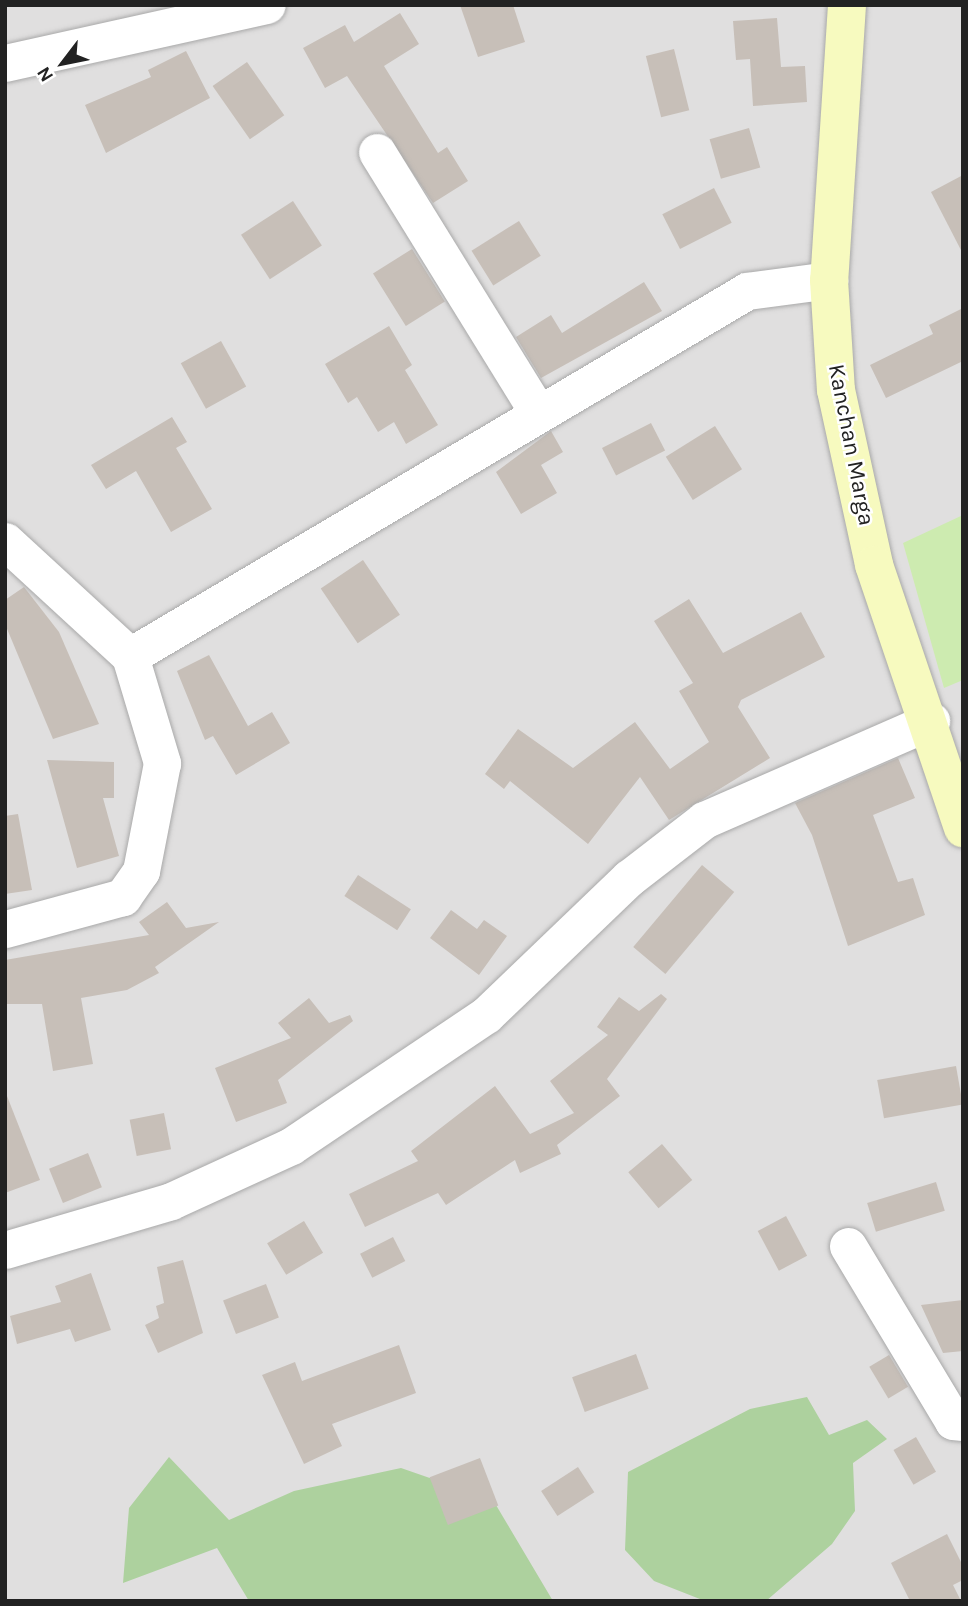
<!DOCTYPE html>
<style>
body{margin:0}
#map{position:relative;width:968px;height:1606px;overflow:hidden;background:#f2efe9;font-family:Karla,sans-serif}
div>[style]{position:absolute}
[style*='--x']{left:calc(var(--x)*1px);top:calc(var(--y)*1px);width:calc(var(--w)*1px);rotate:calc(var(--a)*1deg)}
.residential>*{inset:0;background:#e0dfdf;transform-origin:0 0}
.grass>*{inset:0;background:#cdebb0}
.forest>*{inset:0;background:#add19e}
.building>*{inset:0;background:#c7bfb8;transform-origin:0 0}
.roads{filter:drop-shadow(0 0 2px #a9a9a9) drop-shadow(0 0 2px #a9a9a9)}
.street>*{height:37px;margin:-18.5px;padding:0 18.5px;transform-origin:18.5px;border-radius:18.5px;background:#fff}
.secondary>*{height:38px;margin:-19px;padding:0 19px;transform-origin:19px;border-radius:19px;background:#f7fabf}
span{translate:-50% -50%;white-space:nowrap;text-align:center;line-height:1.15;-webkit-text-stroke:5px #fff;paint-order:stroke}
.street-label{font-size:23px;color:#222}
.frame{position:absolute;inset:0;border:7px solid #222;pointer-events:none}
.north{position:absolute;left:28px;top:28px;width:70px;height:70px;-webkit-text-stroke:5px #fff;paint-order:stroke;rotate:238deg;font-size:19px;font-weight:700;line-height:28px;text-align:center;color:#222}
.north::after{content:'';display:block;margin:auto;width:24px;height:32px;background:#222;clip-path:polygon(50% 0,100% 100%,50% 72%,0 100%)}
</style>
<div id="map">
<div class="residential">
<div style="left:5px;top:5px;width:958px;height:1596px"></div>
</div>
<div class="grass">
<div style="clip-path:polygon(963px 515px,963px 680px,944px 688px,903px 543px)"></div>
</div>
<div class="forest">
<div style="clip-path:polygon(807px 1397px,829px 1435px,867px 1420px,887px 1439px,853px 1463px,855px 1511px,832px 1544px,766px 1601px,705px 1601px,654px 1581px,625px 1550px,628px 1472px,750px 1409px)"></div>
<div style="clip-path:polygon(169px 1457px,229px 1520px,294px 1491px,401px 1468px,493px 1500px,553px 1601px,249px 1601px,217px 1548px,123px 1583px,129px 1508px)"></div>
</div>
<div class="building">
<div style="clip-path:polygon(460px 5px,513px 5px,525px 42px,478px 57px)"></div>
<div style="clip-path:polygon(400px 13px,419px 44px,384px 66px,438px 153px,447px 147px,468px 181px,433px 203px,347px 76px,325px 88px,303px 48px,345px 25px,354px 42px)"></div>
<div style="clip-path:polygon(777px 18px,781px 67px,805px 66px,807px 102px,753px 106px,750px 59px,736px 60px,733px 21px)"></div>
<div style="left:674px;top:49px;width:63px;height:29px;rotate:76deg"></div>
<div style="clip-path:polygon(186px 51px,210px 98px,106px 153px,85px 105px,151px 77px,148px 70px)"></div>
<div style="left:247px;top:62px;width:65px;height:42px;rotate:55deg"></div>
<div style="left:749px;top:128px;width:41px;height:41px;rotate:74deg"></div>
<div style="clip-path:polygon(963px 175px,963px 254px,931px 192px)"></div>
<div style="left:714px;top:188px;width:39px;height:58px;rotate:63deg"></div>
<div style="left:293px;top:201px;width:53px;height:62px;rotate:57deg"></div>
<div style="left:519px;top:221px;width:41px;height:56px;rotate:58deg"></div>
<div style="left:412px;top:249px;width:62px;height:46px;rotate:58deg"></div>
<div style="clip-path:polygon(644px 282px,662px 311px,541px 378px,516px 337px,551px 315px,562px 333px)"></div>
<div style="clip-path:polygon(963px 308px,963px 361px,886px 398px,870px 365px,933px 334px,929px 325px)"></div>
<div style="clip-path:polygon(389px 326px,412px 365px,405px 370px,438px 425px,406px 444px,394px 422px,378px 432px,357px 397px,348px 403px,325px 364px)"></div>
<div style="left:221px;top:341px;width:52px;height:46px;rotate:61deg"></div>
<div style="clip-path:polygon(172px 417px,187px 442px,176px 448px,212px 509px,171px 532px,136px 471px,106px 489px,91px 465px)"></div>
<div style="left:651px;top:423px;width:31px;height:55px;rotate:63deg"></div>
<div style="left:715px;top:426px;width:51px;height:58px;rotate:58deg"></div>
<div style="clip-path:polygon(551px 431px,563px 452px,541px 465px,557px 493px,521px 514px,496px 472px)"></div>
<div style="left:363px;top:560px;width:66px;height:51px;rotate:56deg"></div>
<div style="clip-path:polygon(24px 587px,59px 632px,99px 724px,53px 739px,5px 624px,5px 600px)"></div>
<div style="clip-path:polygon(689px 599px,723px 653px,801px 612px,825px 657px,741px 700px,738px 707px,770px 758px,669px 820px,640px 777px,588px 844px,510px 781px,504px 789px,485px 774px,518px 729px,573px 768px,635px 722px,670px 769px,709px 742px,679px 691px,693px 683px,654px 621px)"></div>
<div style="clip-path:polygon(209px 655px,248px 726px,272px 712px,290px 743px,236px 775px,213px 736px,205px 740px,177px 671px)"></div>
<div style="clip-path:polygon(898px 758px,915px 798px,873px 815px,898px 882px,913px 878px,925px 915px,848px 946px,812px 835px,795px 803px)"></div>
<div style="clip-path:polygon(47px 760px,114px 762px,114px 798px,103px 798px,119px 856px,77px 868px)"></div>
<div style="clip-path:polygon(18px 814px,32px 890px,5px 894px,5px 816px)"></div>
<div style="left:702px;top:865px;width:42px;height:107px;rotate:40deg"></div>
<div style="left:358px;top:875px;width:63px;height:25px;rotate:33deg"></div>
<div style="clip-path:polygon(167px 902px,186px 928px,219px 922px,155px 967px,159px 973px,127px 990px,81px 998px,93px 1064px,53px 1071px,42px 1004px,5px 1004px,5px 960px,149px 935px,139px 922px)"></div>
<div style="clip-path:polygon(451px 910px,477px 929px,484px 920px,507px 936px,479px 975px,430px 938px)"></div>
<div style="clip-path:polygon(661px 994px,667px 999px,607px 1079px,620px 1096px,557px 1145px,561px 1154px,520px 1173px,515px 1160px,446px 1205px,438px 1193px,365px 1227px,349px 1194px,418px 1161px,411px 1151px,495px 1086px,530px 1134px,574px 1113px,550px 1081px,608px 1035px,597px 1027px,619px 997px,639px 1011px)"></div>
<div style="clip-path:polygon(309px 998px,329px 1023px,350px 1015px,353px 1021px,278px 1080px,287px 1103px,236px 1122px,215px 1068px,291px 1038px,278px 1023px)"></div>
<div style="left:956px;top:1066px;width:39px;height:80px;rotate:80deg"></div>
<div style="clip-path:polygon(7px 1096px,40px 1180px,5px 1193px,5px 1097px)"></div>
<div style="left:164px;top:1113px;width:37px;height:35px;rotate:79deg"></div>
<div style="left:662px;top:1144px;width:47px;height:44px;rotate:50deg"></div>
<div style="left:88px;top:1153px;width:37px;height:42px;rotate:68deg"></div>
<div style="left:936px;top:1182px;width:30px;height:72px;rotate:73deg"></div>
<div style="left:786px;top:1216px;width:45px;height:32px;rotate:62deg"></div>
<div style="left:304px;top:1221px;width:37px;height:43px;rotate:59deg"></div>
<div style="left:393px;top:1237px;width:27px;height:37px;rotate:63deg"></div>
<div style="clip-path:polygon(183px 1260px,203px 1333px,158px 1353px,145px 1325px,159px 1318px,156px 1306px,164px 1303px,157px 1267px)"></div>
<div style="clip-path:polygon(91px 1273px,111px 1330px,75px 1342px,70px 1329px,17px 1344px,10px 1316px,61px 1302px,55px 1286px)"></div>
<div style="left:266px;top:1284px;width:36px;height:46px;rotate:69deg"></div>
<div style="clip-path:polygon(963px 1300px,963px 1351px,943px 1353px,921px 1305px)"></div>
<div style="clip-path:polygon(399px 1345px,416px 1393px,332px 1424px,342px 1446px,304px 1464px,262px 1375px,295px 1362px,302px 1381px)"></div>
<div style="left:636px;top:1354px;width:37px;height:68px;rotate:70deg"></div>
<div style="left:889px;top:1355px;width:37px;height:23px;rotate:59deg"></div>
<div style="left:916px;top:1437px;width:40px;height:26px;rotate:60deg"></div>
<div style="left:480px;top:1458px;width:51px;height:54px;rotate:69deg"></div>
<div style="left:578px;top:1467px;width:30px;height:44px;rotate:57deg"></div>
<div style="clip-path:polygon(947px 1534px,963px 1566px,963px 1580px,953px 1585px,961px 1601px,910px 1601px,891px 1563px)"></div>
</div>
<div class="roads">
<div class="street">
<div style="--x:5;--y:63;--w:268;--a:-12.5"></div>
<div style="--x:377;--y:152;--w:304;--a:58.3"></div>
<div style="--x:5;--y:541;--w:170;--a:42.6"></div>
<div style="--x:130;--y:656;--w:112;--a:73.3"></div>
<div style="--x:162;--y:763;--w:110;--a:101"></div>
<div style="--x:141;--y:871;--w:32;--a:125"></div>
<div style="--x:123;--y:897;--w:122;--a:164.8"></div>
<div style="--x:130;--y:656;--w:717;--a:-30.61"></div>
<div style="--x:747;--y:291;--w:83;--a:-7.6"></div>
<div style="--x:848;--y:1246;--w:204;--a:59"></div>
<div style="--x:953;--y:1421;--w:10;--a:6"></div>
<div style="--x:5;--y:1250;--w:173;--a:-16.4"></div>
<div style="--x:171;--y:1201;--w:132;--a:-24.6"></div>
<div style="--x:291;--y:1146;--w:235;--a:-33.9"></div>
<div style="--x:486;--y:1015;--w:198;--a:-43.8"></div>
<div style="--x:629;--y:878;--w:95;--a:-37.7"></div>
<div style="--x:704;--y:820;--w:248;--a:-23.6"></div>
</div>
<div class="secondary">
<div style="--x:847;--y:5;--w:276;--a:93.7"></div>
<div style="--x:829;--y:280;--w:110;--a:86.4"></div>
<div style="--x:836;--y:390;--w:179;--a:77.7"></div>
<div style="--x:874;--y:565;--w:278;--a:71.3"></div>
</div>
</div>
<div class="street-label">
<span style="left:851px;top:445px;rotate:79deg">Kanchan Marga</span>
</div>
<div class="frame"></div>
<div class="north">N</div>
</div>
